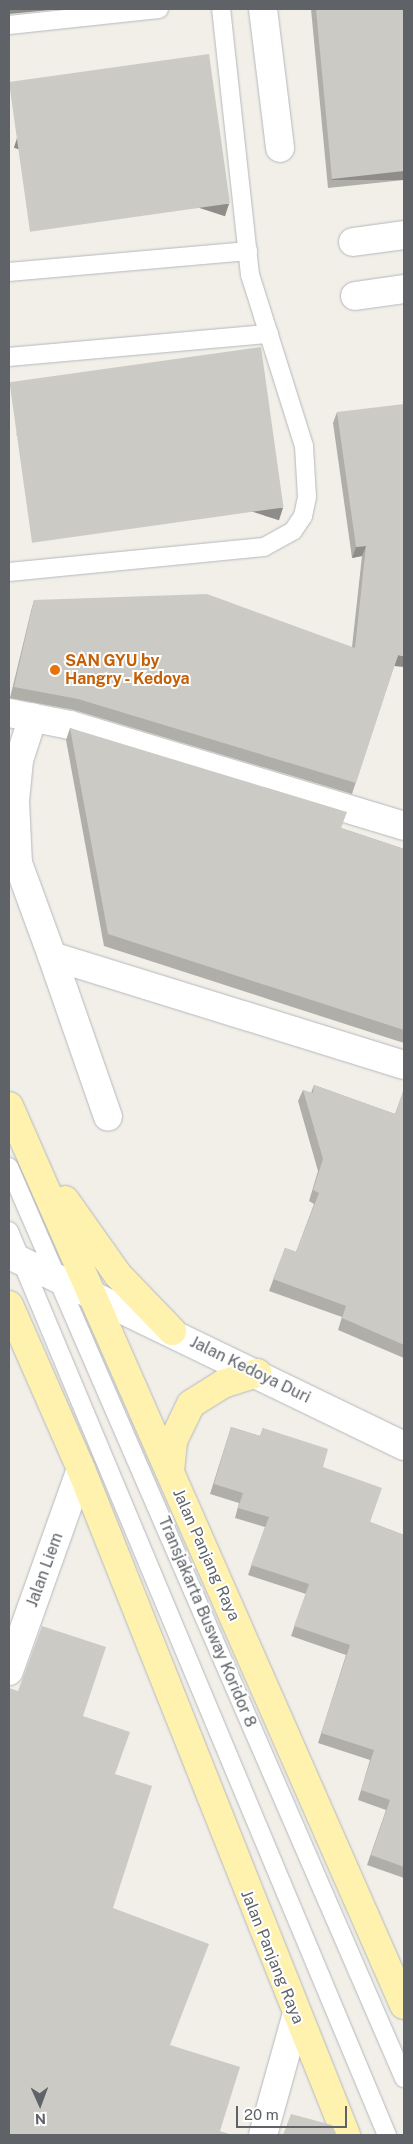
<!DOCTYPE html>
<style>
body{margin:0}
#map{position:relative;width:413px;height:2144px;overflow:hidden;background:#f1efe8;font-family:"Public Sans",sans-serif}
div>[style]{position:absolute}
[style*='--x']{left:calc(var(--x)*1px);top:calc(var(--y)*1px);width:calc(var(--w)*1px);rotate:calc(var(--a)*1deg)}
.roads{filter:drop-shadow(0 0 1px #b5b8bc) drop-shadow(0 0 1px #b5b8bc)}
.service>*{height:18px;margin:-9px;padding:0 9px;transform-origin:9px;border-radius:9px;background:#fff}
.minor>*{height:28px;margin:-14px;padding:0 14px;transform-origin:14px;border-radius:14px;background:#fff}
.tertiary>*{height:28px;margin:-14px;padding:0 14px;transform-origin:14px;border-radius:14px;background:#fff}
.primary>*{height:28px;margin:-14px;padding:0 14px;transform-origin:14px;border-radius:14px;background:#fff2af}
.wall>*{inset:0;background:#afaea9}
.shaded-wall>*{inset:0;background:#8f8d8a;transform-origin:0 0}
.building>*{inset:0;background:#cccac5;transform-origin:0 0}
.dots>*{width:14px;height:14px;translate:-50% -50%;box-sizing:border-box;border:2px solid #fff;border-radius:50%}
span{translate:-50% -50%;white-space:nowrap;text-align:center;line-height:1.15;-webkit-text-stroke:4px #fff;paint-order:stroke}
.food-label{font-size:16px;color:#c56008;font-weight:700}
.left{translate:0 -50%;text-align:left}
.street-label{font-size:16px;color:#5f6368}
.frame{position:absolute;inset:0;border:10px solid #5f6368;pointer-events:none}
.north{position:absolute;left:15px;top:2079px;width:50px;height:50px;-webkit-text-stroke:4px #fff;paint-order:stroke;rotate:178deg;font-size:14px;font-weight:700;line-height:20px;text-align:center;color:#5f6368}
.north::after{content:'';display:block;margin:auto;width:18px;height:22px;background:#5f6368;clip-path:polygon(50% 0,100% 100%,50% 72%,0 100%)}
.scale{position:absolute;left:236px;top:2106px;width:111px;height:22px;box-sizing:border-box;border:2px solid #5f6368;border-top:0;padding-left:6px;font-size:15px;line-height:18px;white-space:nowrap;color:#5f6368;-webkit-text-stroke:4px #fff;paint-order:stroke}
</style>
<div id="map">
<div class="roads">
<div class="service">
<div style="--x:9;--y:25;--w:151;--a:-6.1"></div>
<div style="--x:9;--y:272;--w:240;--a:-5"></div>
<div style="--x:9;--y:357;--w:261;--a:-5.1"></div>
<div style="--x:9;--y:572;--w:256;--a:-5.6"></div>
<div style="--x:264;--y:547;--w:33;--a:-29"></div>
<div style="--x:293;--y:531;--w:18;--a:-56"></div>
<div style="--x:303;--y:516;--w:19;--a:-78"></div>
<div style="--x:307;--y:497;--w:51;--a:-93.4"></div>
<div style="--x:304;--y:446;--w:179;--a:-107.5"></div>
<div style="--x:250;--y:275;--w:268;--a:-96.2"></div>
<div style="--x:9;--y:1167;--w:993;--a:66.56"></div>
<div style="--x:9;--y:1231;--w:980;--a:67.31"></div>
</div>
<div class="minor">
<div style="--x:263;--y:9;--w:140;--a:83"></div>
<div style="--x:353;--y:242;--w:51;--a:-7.8"></div>
<div style="--x:355;--y:296;--w:49;--a:-8.1"></div>
<div style="--x:9;--y:713;--w:62;--a:11.1"></div>
<div style="--x:70;--y:725;--w:349;--a:16.8"></div>
<div style="--x:9;--y:863;--w:9;--a:0"></div>
<div style="--x:18;--y:863;--w:99;--a:69.9"></div>
<div style="--x:52;--y:956;--w:368;--a:17.2"></div>
<div style="--x:18;--y:863;--w:62;--a:-92.8"></div>
<div style="--x:15;--y:801;--w:41;--a:-84.4"></div>
<div style="--x:19;--y:760;--w:45;--a:-72"></div>
<div style="--x:52;--y:956;--w:170;--a:70.8"></div>
<div style="--x:9;--y:1671;--w:214;--a:-70.4"></div>
<div style="--x:263;--y:2135;--w:123;--a:-74.4"></div>
</div>
<div class="tertiary">
<div style="--x:9;--y:1255;--w:439;--a:25.8"></div>
</div>
<div class="primary">
<div style="--x:9;--y:1106;--w:982;--a:66.28"></div>
<div style="--x:65;--y:1200;--w:92;--a:54.8"></div>
<div style="--x:118;--y:1275;--w:78;--a:46"></div>
<div style="--x:9;--y:1305;--w:179;--a:66.3"></div>
<div style="--x:81;--y:1469;--w:717;--a:68.3"></div>
<div style="--x:170;--y:1471;--w:30;--a:-84"></div>
<div style="--x:173;--y:1441;--w:41;--a:-64.1"></div>
<div style="--x:191;--y:1404;--w:38;--a:-32"></div>
<div style="--x:223;--y:1384;--w:36;--a:-18"></div>
</div>
</div>
<div class="wall">
<div style="clip-path:polygon(311px 9px,404px 9px,404px 180px,328px 188px)"></div>
<div style="clip-path:polygon(337px 412px,394px 666px,352px 794px,74px 710px,10px 698px,31px 611px,34px 600px,352px 647px,362px 556px,352px 558px,333px 423px)"></div>
<div style="clip-path:polygon(70px 728px,341px 828px,404px 849px,404px 1043px,104px 946px,66px 740px)"></div>
<div style="clip-path:polygon(314px 1085px,395px 1114px,404px 1089px,404px 1358px,338px 1330px,342px 1317px,269px 1291px,285px 1248px,296px 1252px,314px 1204px,309px 1201px,318px 1171px,298px 1101px,303px 1090px,311px 1093px)"></div>
<div style="clip-path:polygon(231px 1427px,260px 1436px,263px 1428px,323px 1467px,370px 1522px,404px 1535px,404px 1878px,367px 1865px,386px 1810px,358px 1800px,370px 1760px,318px 1743px,346px 1655px,291px 1636px,306px 1594px,248px 1575px,265px 1527px,235px 1518px,239px 1503px,210px 1494px)"></div>
</div>
<div class="shaded-wall">
<div style="clip-path:polygon(9px 9px,61px 9px,9px 14px)"></div>
<div style="left:404px;top:171px;width:9px;height:72px;rotate:90deg"></div>
<div style="left:229px;top:204px;width:13px;height:222px;rotate:108deg"></div>
<div style="left:283px;top:508px;width:13px;height:276px;rotate:108deg"></div>
<div style="clip-path:polygon(366px 546px,362px 556px,352px 558px,356px 547px)"></div>
<div style="clip-path:polygon(398px 655px,404px 656px,404px 667px,394px 666px)"></div>
</div>
<div class="building">
<div style="clip-path:polygon(316px 9px,404px 9px,404px 171px,332px 179px)"></div>
<div style="left:209px;top:54px;width:151px;height:202px;rotate:82deg"></div>
<div style="left:261px;top:347px;width:162px;height:254px;rotate:82deg"></div>
<div style="clip-path:polygon(404px 404px,404px 656px,398px 655px,356px 783px,78px 699px,14px 687px,34px 600px,207px 594px,355px 648px,366px 546px,356px 547px,337px 412px)"></div>
<div style="clip-path:polygon(70px 728px,347px 812px,341px 828px,404px 849px,404px 1030px,108px 934px)"></div>
<div style="clip-path:polygon(314px 1085px,395px 1114px,404px 1089px,404px 1345px,342px 1318px,346px 1306px,273px 1279px,285px 1248px,296px 1252px,319px 1193px,313px 1190px,323px 1159px,303px 1090px,313px 1093px)"></div>
<div style="clip-path:polygon(231px 1427px,260px 1436px,263px 1428px,328px 1449px,323px 1467px,382px 1488px,370px 1522px,404px 1535px,404px 1867px,371px 1855px,390px 1800px,361px 1790px,374px 1750px,321px 1733px,350px 1645px,294px 1626px,309px 1584px,251px 1565px,269px 1517px,238px 1508px,243px 1493px,214px 1484px)"></div>
<div style="clip-path:polygon(42px 1626px,106px 1647px,83px 1716px,130px 1732px,115px 1774px,152px 1786px,113px 1908px,209px 1944px,170px 2045px,240px 2067px,220px 2131px,232px 2135px,9px 2135px,9px 1688px,18px 1691px)"></div>
<div style="clip-path:polygon(291px 2114px,332px 2125px,336px 2133px,335px 2135px,283px 2135px)"></div>
</div>
<div class="dots">
<div style="left:55px;top:670px;background:#e8710a"></div>
</div>
<div class="food-label">
<span class="left" style="left:65px;top:670px">SAN GYU by<br>Hangry - Kedoya</span>
</div>
<div class="street-label">
<span style="left:250px;top:1370px;rotate:26deg">Jalan Kedoya Duri</span>
<span style="left:206px;top:1555px;rotate:66deg">Jalan Panjang Raya</span>
<span style="left:45px;top:1570px;rotate:-70deg">Jalan Liem</span>
<span style="left:207px;top:1622px;rotate:67deg">Transjakarta Busway Koridor 8</span>
<span style="left:272px;top:1957px;rotate:68deg">Jalan Panjang Raya</span>
</div>
<div class="frame"></div>
<div class="north">N</div>
<div class="scale">20 m</div>
</div>
